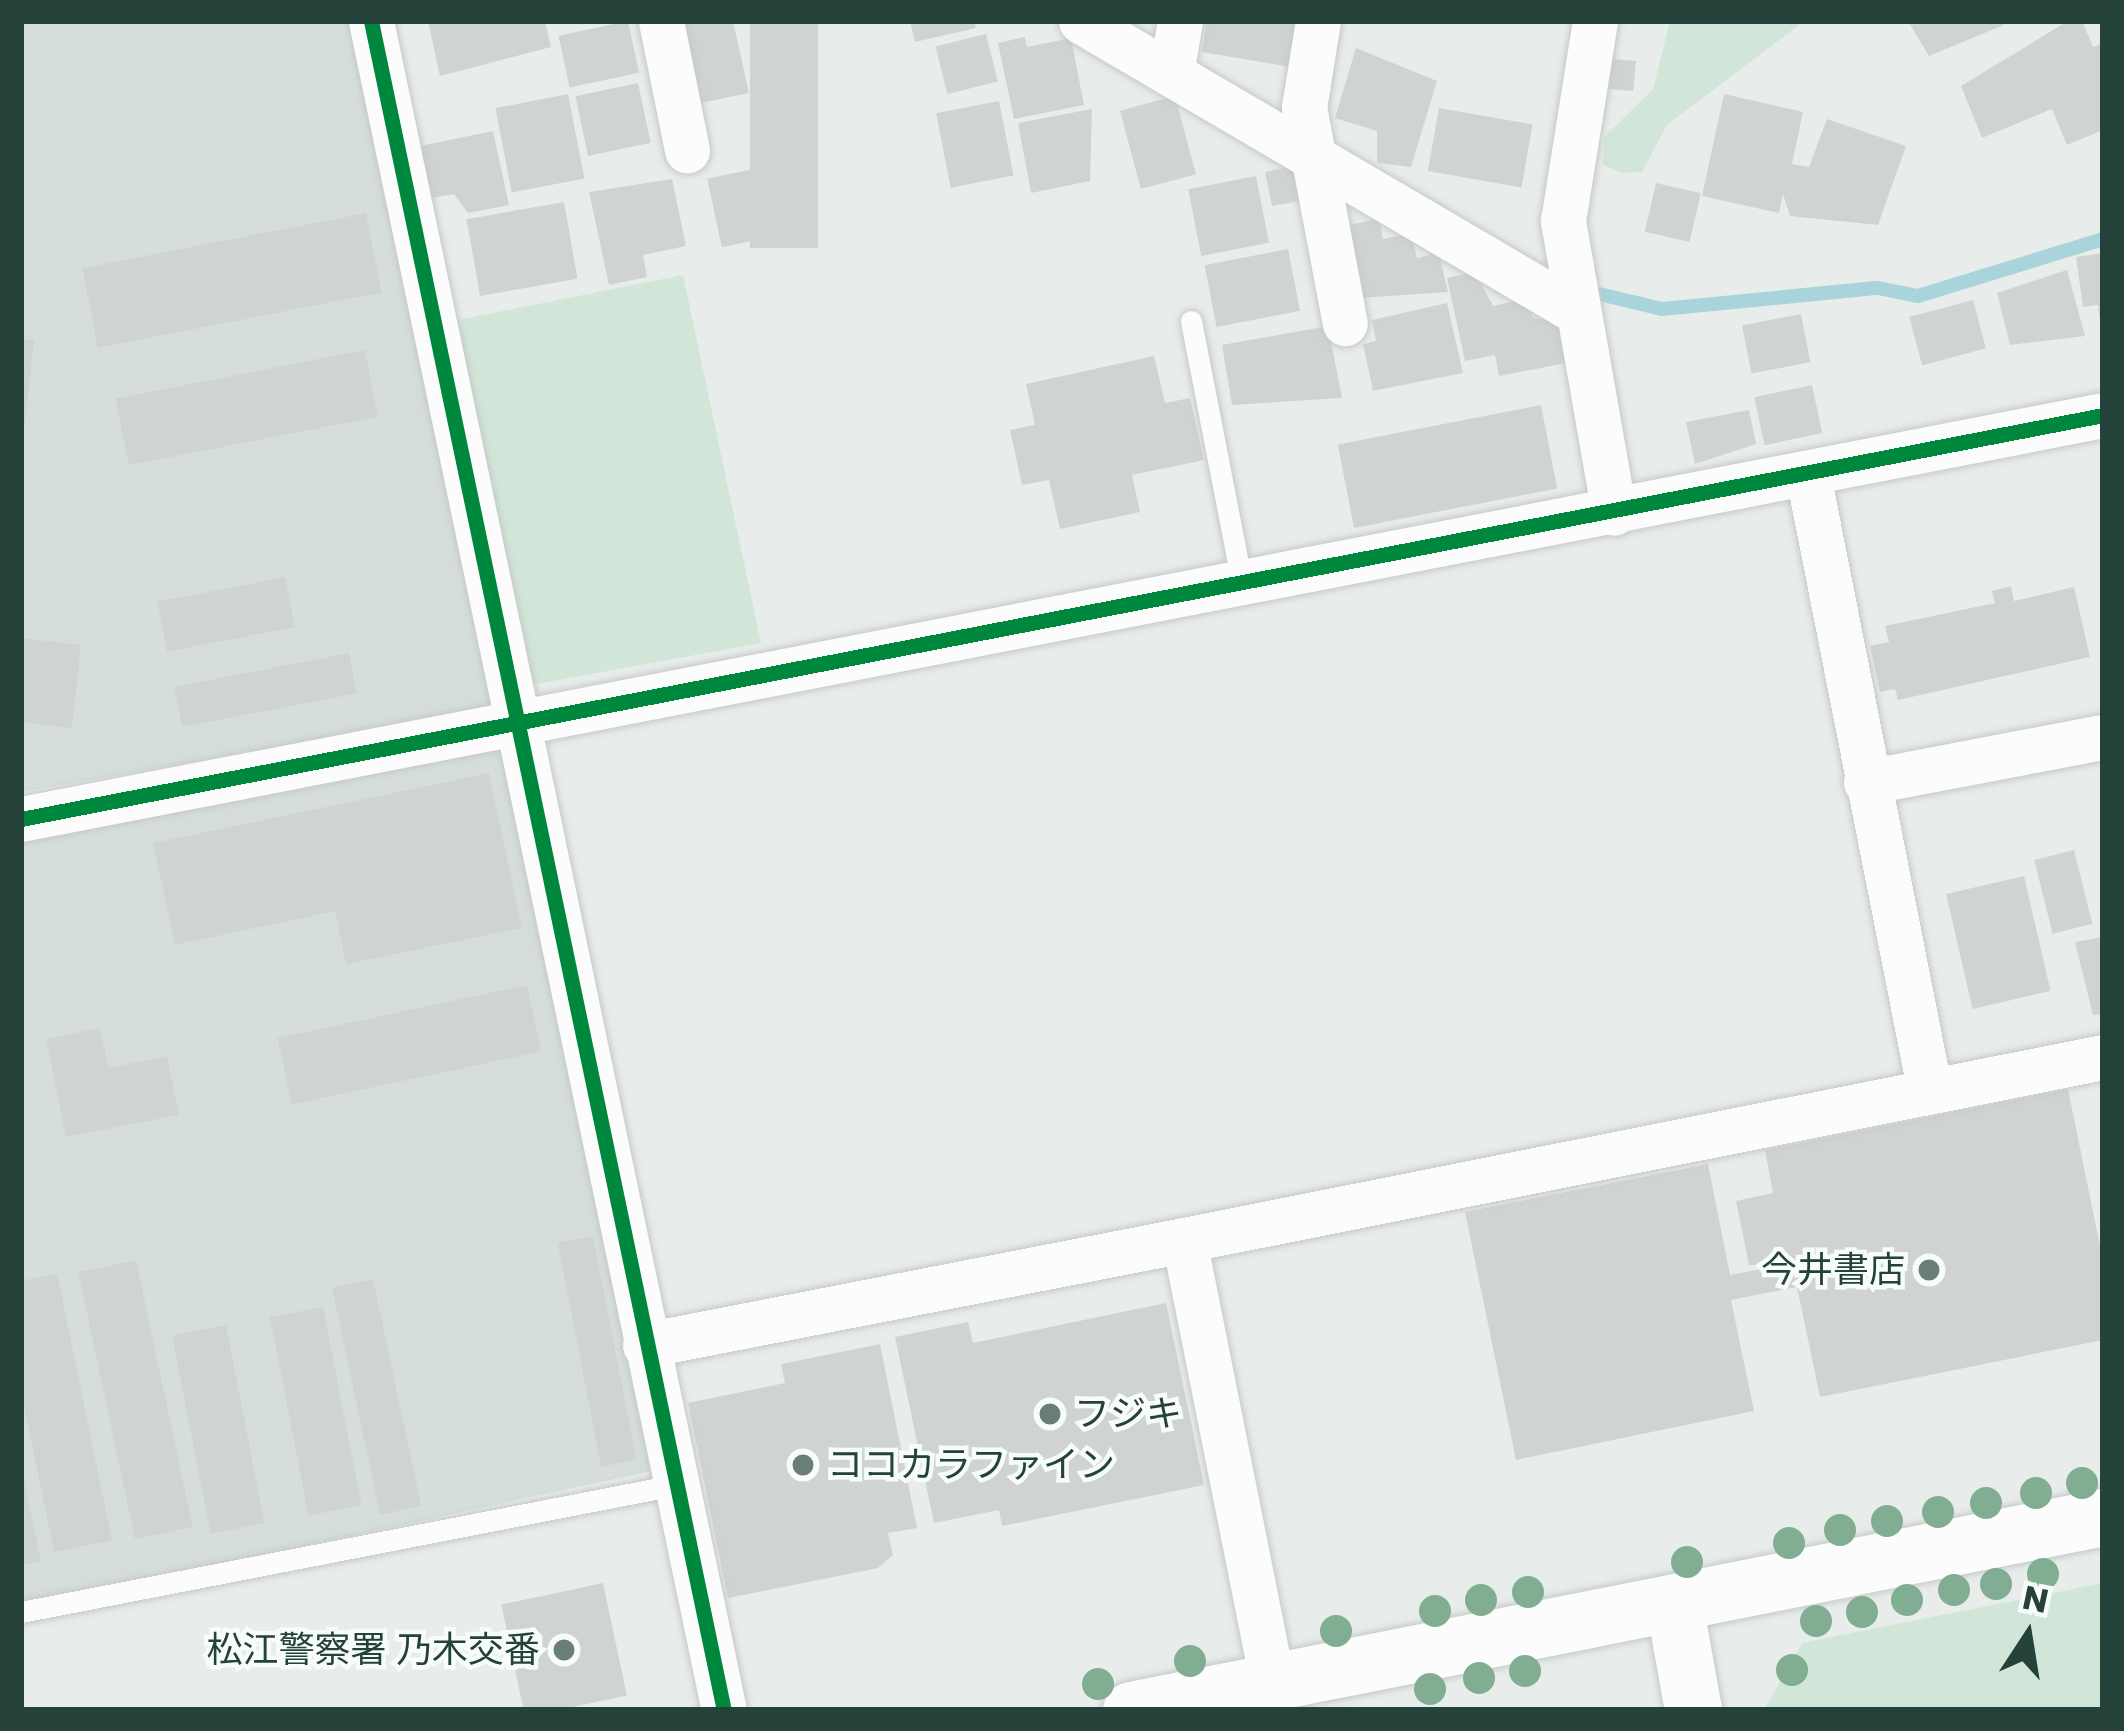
<!DOCTYPE html>
<meta charset="utf-8">
<style>
body{margin:0}
#map{position:relative;width:2124px;height:1731px;overflow:hidden;background:#e8edeb;font-family:Poppins,"Noto Sans JP",sans-serif}
div>[style]{position:absolute}
[style*='--x']{left:calc(var(--x)*1px);top:calc(var(--y)*1px);width:calc(var(--w)*1px);rotate:calc(var(--a)*1deg)}
.built>*{inset:0;background:#d6dedb}
.green>*{inset:0;background:#d1e6d8}
.stream>*{height:14px;margin:-7px;padding:0 7px;transform-origin:7px;border-radius:7px;background:#a9d4db}
.building>*{inset:0;background:#cfd4d2;transform-origin:0 0}
.roads{filter:drop-shadow(0 0 3px #c5cac8) drop-shadow(0 0 3px #c5cac8)}
.service>*{height:21px;margin:-10.5px;padding:0 10.5px;transform-origin:10.5px;border-radius:10.5px;background:#fcfcfc}
.minor>*{height:45px;margin:-22.5px;padding:0 22.5px;transform-origin:22.5px;border-radius:22.5px;background:#fcfcfc}
.tertiary>*{height:57px;margin:-28.5px;padding:0 28.5px;transform-origin:28.5px;border-radius:28.5px;background:#fcfcfc}
.cycleway>*{height:15px;margin:-7.5px;padding:0 7.5px;transform-origin:7.5px;border-radius:7.5px;background:#00873e}
.trees>*{width:32px;height:32px;margin:-16px;border-radius:50%;background:#81ae93}
.dots>*{width:33px;height:33px;translate:-50% -50%;box-sizing:border-box;border:6px solid #f7fbf9;border-radius:50%}
span{translate:-50% -50%;white-space:nowrap;text-align:center;line-height:1.15;-webkit-text-stroke:9px #f7fbf9;paint-order:stroke}
.poi-label{font-size:36px;color:#24423a}
.right{translate:-100% -50%;text-align:right}
.left{translate:0 -50%;text-align:left}
.frame{position:absolute;inset:0;border:24px solid #24423a;pointer-events:none}
.north{position:absolute;left:1968px;top:1575px;width:120px;height:120px;-webkit-text-stroke:9px #f7fbf9;paint-order:stroke;rotate:12deg;font-size:33px;font-weight:700;line-height:48px;text-align:center;color:#24423a}
.north::after{content:'';display:block;margin:auto;width:42px;height:54px;background:#24423a;clip-path:polygon(50% 0,100% 100%,50% 72%,0 100%)}
</style>
<div id="map">
<div class="built">
<div style="clip-path:polygon(21px 21px,360px 21px,501px 694px,491px 710px,21px 792px)"></div>
<div style="clip-path:polygon(503px 738px,652px 1471px,21px 1607px,21px 836px)"></div>
</div>
<div class="green">
<div style="clip-path:polygon(1670px 21px,1804px 21px,1667px 125px,1642px 172px,1621px 173px,1603px 165px,1604px 137px,1653px 89px)"></div>
<div style="clip-path:polygon(683px 275px,761px 643px,537px 684px,522px 677px,453px 321px)"></div>
<div style="clip-path:polygon(2103px 1583px,2103px 1710px,1764px 1710px,1802px 1643px)"></div>
</div>
<div class="stream">
<div style="--x:1587;--y:291;--w:77;--a:13.5"></div>
<div style="--x:1662;--y:309;--w:217;--a:-5.6"></div>
<div style="--x:1878;--y:288;--w:41;--a:11.3"></div>
<div style="--x:1918;--y:296;--w:194;--a:-17.1"></div>
</div>
<div class="building">
<div style="clip-path:polygon(428px 21px,545px 21px,551px 47px,440px 76px)"></div>
<div style="left:628px;top:21px;width:53px;height:71px;rotate:78deg"></div>
<div style="clip-path:polygon(673px 21px,733px 21px,749px 93px,691px 105px)"></div>
<div style="left:750px;top:21px;width:68px;height:227px"></div>
<div style="clip-path:polygon(910px 21px,974px 21px,976px 28px,915px 42px)"></div>
<div style="clip-path:polygon(1207px 21px,1304px 21px,1297px 68px,1202px 52px)"></div>
<div style="clip-path:polygon(1908px 21px,2002px 21px,2004px 25px,1929px 56px)"></div>
<div style="clip-path:polygon(2068px 21px,2082px 21px,2093px 47px,2103px 43px,2103px 130px,2067px 145px,2052px 109px,1982px 138px,1961px 86px)"></div>
<div style="left:986px;top:34px;width:49px;height:52px;rotate:76deg"></div>
<div style="clip-path:polygon(1025px 37px,1027px 47px,1071px 38px,1084px 105px,1014px 119px,998px 43px)"></div>
<div style="clip-path:polygon(1356px 48px,1437px 81px,1411px 167px,1377px 163px,1377px 131px,1335px 118px)"></div>
<div style="left:1612px;top:59px;width:24px;height:30px;rotate:5deg"></div>
<div style="left:638px;top:83px;width:61px;height:64px;rotate:78deg"></div>
<div style="left:568px;top:94px;width:86px;height:74px;rotate:79deg"></div>
<div style="clip-path:polygon(1724px 94px,1803px 112px,1792px 164px,1809px 167px,1827px 119px,1906px 146px,1878px 225px,1790px 216px,1783px 194px,1779px 213px,1702px 196px)"></div>
<div style="left:1175px;top:96px;width:81px;height:57px;rotate:75deg"></div>
<div style="left:999px;top:101px;width:76px;height:64px;rotate:79deg"></div>
<div style="left:1439px;top:108px;width:95px;height:64px;rotate:10deg"></div>
<div style="clip-path:polygon(1092px 109px,1090px 181px,1031px 193px,1018px 123px)"></div>
<div style="clip-path:polygon(493px 131px,509px 205px,468px 213px,454px 194px,431px 198px,420px 146px)"></div>
<div style="clip-path:polygon(1293px 166px,1310px 199px,1272px 206px,1265px 172px)"></div>
<div style="left:763px;top:167px;width:70px;height:57px;rotate:78deg"></div>
<div style="left:1256px;top:176px;width:68px;height:69px;rotate:79deg"></div>
<div style="clip-path:polygon(672px 179px,686px 246px,643px 255px,647px 277px,609px 285px,589px 192px)"></div>
<div style="left:1656px;top:183px;width:46px;height:50px;rotate:13deg"></div>
<div style="left:564px;top:202px;width:78px;height:99px;rotate:80deg"></div>
<div style="left:366px;top:213px;width:81px;height:289px;rotate:79deg"></div>
<div style="clip-path:polygon(1379px 219px,1383px 239px,1411px 233px,1417px 258px,1439px 253px,1448px 292px,1360px 298px,1344px 226px)"></div>
<div style="left:1288px;top:249px;width:63px;height:85px;rotate:79deg"></div>
<div style="clip-path:polygon(2103px 253px,2103px 319px,2100px 320px,2098px 305px,2083px 307px,2076px 257px)"></div>
<div style="clip-path:polygon(2067px 270px,2085px 336px,2010px 345px,1997px 293px)"></div>
<div style="clip-path:polygon(1475px 272px,1493px 306px,1525px 299px,1533px 318px,1557px 321px,1566px 363px,1499px 376px,1495px 355px,1465px 361px,1447px 278px)"></div>
<div style="left:1973px;top:300px;width:50px;height:66px;rotate:75deg"></div>
<div style="clip-path:polygon(1447px 303px,1463px 373px,1373px 391px,1363px 344px,1376px 341px,1372px 320px)"></div>
<div style="left:1801px;top:314px;width:49px;height:60px;rotate:79deg"></div>
<div style="clip-path:polygon(1328px 326px,1342px 398px,1232px 405px,1222px 345px)"></div>
<div style="clip-path:polygon(21px 339px,34px 340px,24px 431px,21px 431px)"></div>
<div style="left:365px;top:350px;width:68px;height:254px;rotate:79deg"></div>
<div style="clip-path:polygon(1154px 356px,1165px 403px,1190px 398px,1204px 460px,1132px 475px,1140px 512px,1060px 529px,1049px 480px,1022px 485px,1010px 430px,1035px 425px,1026px 384px)"></div>
<div style="left:1812px;top:385px;width:49px;height:59px;rotate:78deg"></div>
<div style="left:1541px;top:405px;width:85px;height:207px;rotate:79deg"></div>
<div style="clip-path:polygon(1749px 410px,1756px 444px,1695px 464px,1686px 422px)"></div>
<div style="left:285px;top:577px;width:51px;height:130px;rotate:79deg"></div>
<div style="clip-path:polygon(2011px 586px,2014px 601px,2074px 587px,2090px 657px,1898px 700px,1895px 689px,1880px 692px,1870px 646px,1889px 642px,1885px 626px,1995px 603px,1992px 591px)"></div>
<div style="clip-path:polygon(21px 638px,81px 645px,72px 728px,21px 722px)"></div>
<div style="left:349px;top:653px;width:41px;height:178px;rotate:79deg"></div>
<div style="clip-path:polygon(489px 773px,522px 928px,346px 964px,335px 911px,175px 945px,153px 843px)"></div>
<div style="left:2074px;top:850px;width:76px;height:41px;rotate:76deg"></div>
<div style="left:2024px;top:876px;width:118px;height:80px;rotate:77deg"></div>
<div style="clip-path:polygon(2103px 937px,2103px 1014px,2093px 1015px,2075px 942px)"></div>
<div style="left:527px;top:985px;width:68px;height:255px;rotate:78deg"></div>
<div style="clip-path:polygon(100px 1028px,109px 1068px,167px 1056px,179px 1115px,66px 1137px,46px 1039px)"></div>
<div style="clip-path:polygon(2068px 1089px,2103px 1261px,2103px 1340px,1820px 1397px,1797px 1287px,1731px 1300px,1754px 1411px,1516px 1460px,1465px 1212px,1708px 1164px,1730px 1275px,1787px 1264px,1749px 1265px,1736px 1201px,1773px 1193px,1765px 1150px)"></div>
<div style="left:593px;top:1236px;width:228px;height:36px;rotate:79deg"></div>
<div style="left:136px;top:1260px;width:273px;height:59px;rotate:78deg"></div>
<div style="clip-path:polygon(57px 1273px,112px 1540px,54px 1552px,21px 1391px,21px 1281px)"></div>
<div style="left:373px;top:1279px;width:232px;height:42px;rotate:78deg"></div>
<div style="clip-path:polygon(1166px 1303px,1204px 1485px,1002px 1526px,999px 1510px,934px 1523px,895px 1337px,968px 1322px,973px 1343px)"></div>
<div style="left:323px;top:1307px;width:202px;height:54px;rotate:79deg"></div>
<div style="left:226px;top:1325px;width:202px;height:55px;rotate:79deg"></div>
<div style="clip-path:polygon(880px 1344px,917px 1528px,888px 1533px,893px 1555px,878px 1568px,728px 1598px,688px 1403px,785px 1383px,781px 1364px)"></div>
<div style="clip-path:polygon(23px 1475px,41px 1561px,21px 1565px,21px 1476px)"></div>
<div style="left:603px;top:1583px;width:115px;height:104px;rotate:78deg"></div>
</div>
<div class="roads">
<div class="service">
<div style="--x:1191;--y:321;--w:267;--a:79"></div>
<div style="--x:21;--y:1612;--w:666;--a:-10.99"></div>
</div>
<div class="minor">
<div style="--x:371;--y:21;--w:1725;--a:78.2"></div>
<div style="--x:661;--y:21;--w:132;--a:78.6"></div>
<div style="--x:1081;--y:21;--w:571;--a:30.38"></div>
<div style="--x:1318;--y:21;--w:87;--a:99.2"></div>
<div style="--x:1304;--y:107;--w:220;--a:79.3"></div>
<div style="--x:1595;--y:21;--w:203;--a:99.1"></div>
<div style="--x:1563;--y:221;--w:296;--a:80.1"></div>
<div style="--x:1171;--y:74;--w:54;--a:-80.4"></div>
<div style="--x:1808;--y:475;--w:624;--a:78.82"></div>
<div style="--x:1866;--y:782;--w:241;--a:-10.8"></div>
<div style="--x:21;--y:819;--w:2121;--a:-10.98"></div>
<div style="--x:1184;--y:1240;--w:937;--a:-11.26"></div>
<div style="--x:645;--y:1345;--w:549;--a:-11.02"></div>
<div style="--x:1184;--y:1240;--w:448;--a:78.7"></div>
</div>
<div class="tertiary">
<div style="--x:1674;--y:1604;--w:108;--a:79.8"></div>
<div style="--x:1131;--y:1710;--w:991;--a:-11.23"></div>
</div>
</div>
<div class="cycleway">
<div style="--x:371;--y:21;--w:1725;--a:78.2"></div>
<div style="--x:21;--y:819;--w:2121;--a:-10.98"></div>
</div>
<div class="trees">
<div style="left:2082px;top:1483px"></div>
<div style="left:2036px;top:1493px"></div>
<div style="left:1986px;top:1503px"></div>
<div style="left:1938px;top:1512px"></div>
<div style="left:1887px;top:1521px"></div>
<div style="left:1840px;top:1530px"></div>
<div style="left:1789px;top:1543px"></div>
<div style="left:1687px;top:1562px"></div>
<div style="left:2043px;top:1574px"></div>
<div style="left:1996px;top:1584px"></div>
<div style="left:1954px;top:1590px"></div>
<div style="left:1528px;top:1592px"></div>
<div style="left:1481px;top:1600px"></div>
<div style="left:1907px;top:1600px"></div>
<div style="left:1435px;top:1611px"></div>
<div style="left:1862px;top:1612px"></div>
<div style="left:1816px;top:1621px"></div>
<div style="left:1336px;top:1631px"></div>
<div style="left:1190px;top:1661px"></div>
<div style="left:1792px;top:1670px"></div>
<div style="left:1525px;top:1671px"></div>
<div style="left:1479px;top:1678px"></div>
<div style="left:1098px;top:1684px"></div>
<div style="left:1430px;top:1689px"></div>
</div>
<div class="dots">
<div style="left:1929px;top:1270px;background:#697e78"></div>
<div style="left:1050px;top:1414px;background:#697e78"></div>
<div style="left:803px;top:1465px;background:#697e78"></div>
<div style="left:564px;top:1650px;background:#697e78"></div>
</div>
<div class="poi-label">
<span class="right" style="left:1905px;top:1270px">今井書店</span>
<span class="left" style="left:1074px;top:1414px">フジキ</span>
<span class="left" style="left:827px;top:1465px">ココカラファイン</span>
<span class="right" style="left:540px;top:1650px">松江警察署 乃木交番</span>
</div>
<div class="frame"></div>
<div class="north">N</div>
</div>
